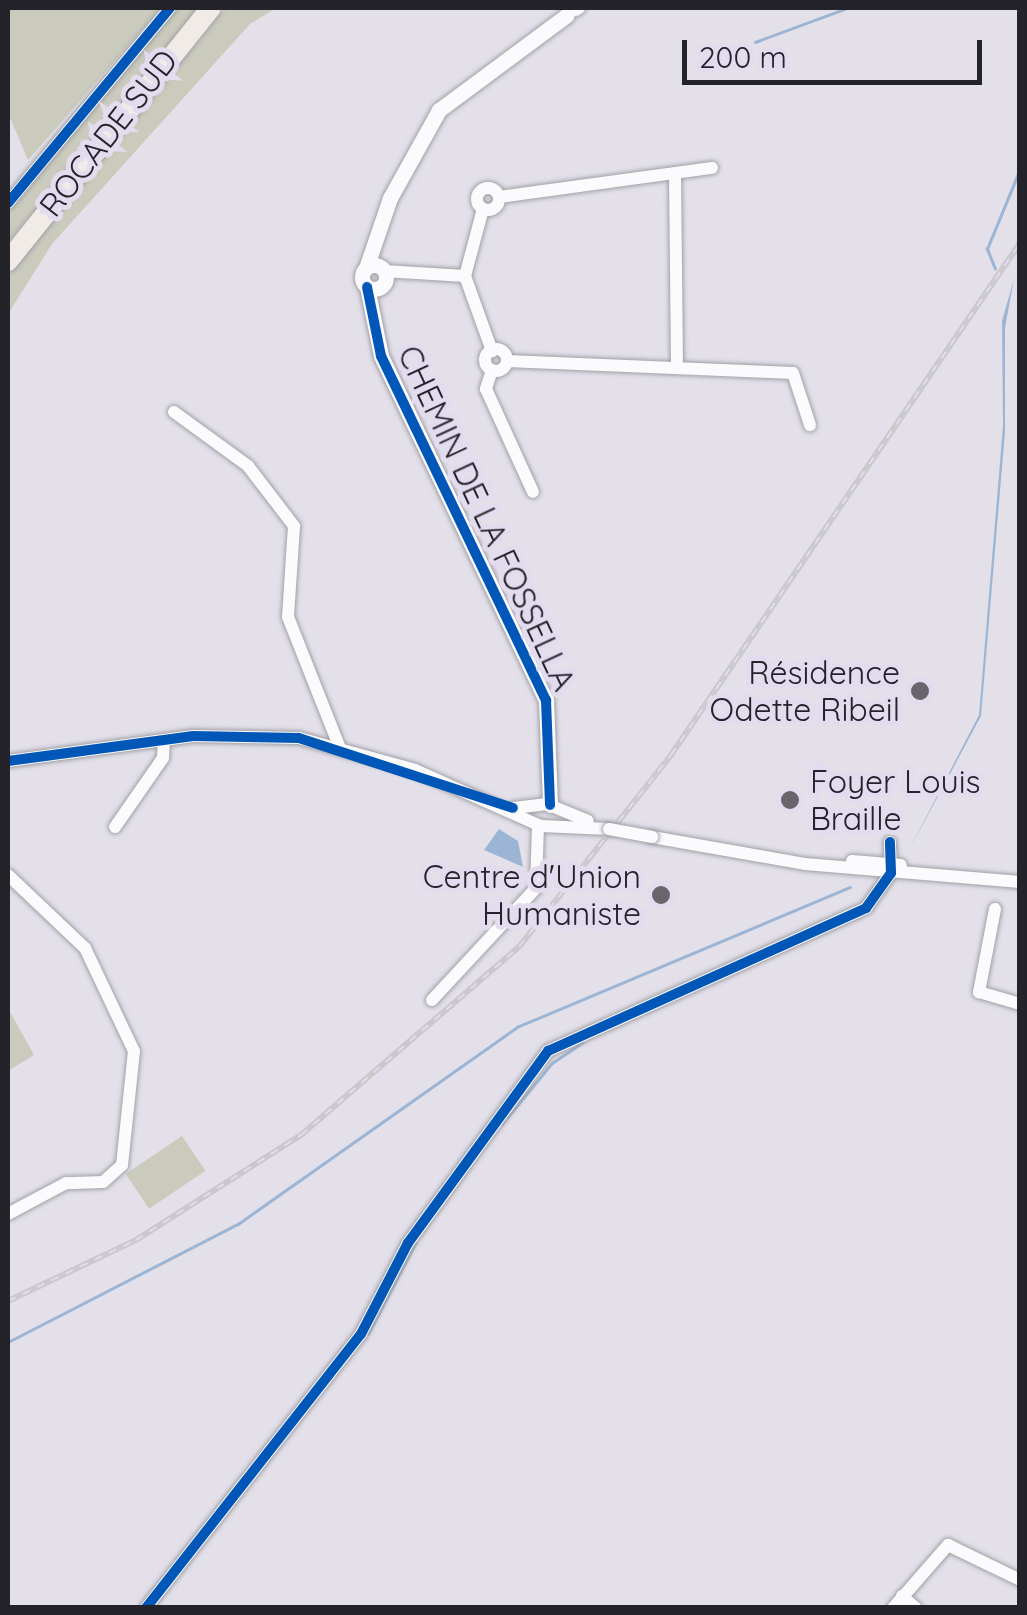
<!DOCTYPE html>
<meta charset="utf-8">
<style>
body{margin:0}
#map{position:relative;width:1027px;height:1615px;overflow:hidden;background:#e3e0ea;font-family:Quicksand,sans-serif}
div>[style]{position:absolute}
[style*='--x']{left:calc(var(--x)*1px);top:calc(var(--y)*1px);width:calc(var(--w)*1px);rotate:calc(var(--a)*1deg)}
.green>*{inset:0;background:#cacbbc;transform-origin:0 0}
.water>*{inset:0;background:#9cb5d5}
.stream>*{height:2.5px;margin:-1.25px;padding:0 1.25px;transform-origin:1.25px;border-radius:1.25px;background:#9cb5d5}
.roads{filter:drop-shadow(0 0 2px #a2a0a7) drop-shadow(0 0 2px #a2a0a7)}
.minor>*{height:12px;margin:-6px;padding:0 6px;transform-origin:6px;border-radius:6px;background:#fbfafc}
.minor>.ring{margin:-6px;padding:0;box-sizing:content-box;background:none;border:12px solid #fbfafc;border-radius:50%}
.tertiary>*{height:15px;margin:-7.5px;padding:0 7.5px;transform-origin:7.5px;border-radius:7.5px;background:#fbfafc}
.tertiary>.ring{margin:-7.5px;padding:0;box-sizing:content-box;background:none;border:15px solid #fbfafc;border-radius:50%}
.primary>*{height:20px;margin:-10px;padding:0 10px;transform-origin:10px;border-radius:10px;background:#f1ebe7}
.rail>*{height:6px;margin-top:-3px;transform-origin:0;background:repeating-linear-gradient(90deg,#e2dcee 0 8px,#cac8cb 0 16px);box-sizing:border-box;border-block:2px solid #cac8cb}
.bridges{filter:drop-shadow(0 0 2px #a2a0a7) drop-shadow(0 0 2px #a2a0a7)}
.minor-bridge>*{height:12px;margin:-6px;padding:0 6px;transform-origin:6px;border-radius:6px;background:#fbfafc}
.cycleway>*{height:10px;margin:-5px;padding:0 5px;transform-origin:5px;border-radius:5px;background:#0057b8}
.dots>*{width:28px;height:28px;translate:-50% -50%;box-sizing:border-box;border:5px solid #e2dcee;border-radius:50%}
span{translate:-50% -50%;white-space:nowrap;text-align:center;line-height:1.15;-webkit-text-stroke:10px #e2dcee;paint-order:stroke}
.street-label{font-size:32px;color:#25232a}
.poi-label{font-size:32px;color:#25232a}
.right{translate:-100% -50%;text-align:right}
.left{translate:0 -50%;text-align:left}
.frame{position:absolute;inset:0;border:10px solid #25232a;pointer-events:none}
.scale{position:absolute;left:682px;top:40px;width:300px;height:45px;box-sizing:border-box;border:5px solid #25232a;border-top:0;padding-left:12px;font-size:30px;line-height:35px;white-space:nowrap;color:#25232a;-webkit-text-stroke:8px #e2dcee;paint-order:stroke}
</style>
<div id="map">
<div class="green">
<div style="clip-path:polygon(8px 8px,161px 8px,28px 160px,8px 113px)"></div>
<div style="clip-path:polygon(177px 8px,200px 8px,8px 243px,8px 212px)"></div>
<div style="clip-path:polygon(225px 8px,276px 8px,250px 24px,52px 244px,8px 314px,8px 276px)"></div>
<div style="clip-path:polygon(8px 1008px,34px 1055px,8px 1071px)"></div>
<div style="left:182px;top:1136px;width:42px;height:68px;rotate:56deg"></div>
</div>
<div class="water">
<div style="clip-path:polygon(1014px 279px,1005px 328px,1005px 432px,981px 716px,907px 854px,979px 715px,1003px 426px,1002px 321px)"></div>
<div style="clip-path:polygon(499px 829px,518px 841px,523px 867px,484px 850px)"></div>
</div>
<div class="stream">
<div style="--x:755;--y:42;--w:98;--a:-20.3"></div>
<div style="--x:995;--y:269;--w:22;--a:-112"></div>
<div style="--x:987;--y:249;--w:87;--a:-67.6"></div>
<div style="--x:502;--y:1124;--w:79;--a:-50.7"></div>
<div style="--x:552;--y:1063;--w:37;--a:-34"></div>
<div style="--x:368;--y:1334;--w:102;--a:-62.4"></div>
<div style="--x:8;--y:1342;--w:259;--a:-27.2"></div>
<div style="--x:238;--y:1224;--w:342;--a:-35.2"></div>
<div style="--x:517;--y:1027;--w:361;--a:-22.8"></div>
</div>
<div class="roads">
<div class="minor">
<div style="--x:576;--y:10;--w:4;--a:-34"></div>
<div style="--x:675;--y:174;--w:187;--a:89.4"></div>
<div class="ring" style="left:477px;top:188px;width:10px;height:10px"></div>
<div style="--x:499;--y:197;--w:215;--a:-7.8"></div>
<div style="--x:8;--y:203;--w:254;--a:-50.3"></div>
<div style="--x:384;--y:271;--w:81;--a:3.5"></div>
<div style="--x:465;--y:276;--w:80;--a:70.2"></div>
<div style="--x:465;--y:276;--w:69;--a:-75"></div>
<div class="ring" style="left:485px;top:349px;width:10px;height:10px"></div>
<div style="--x:507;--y:361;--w:286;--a:2.4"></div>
<div style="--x:793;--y:373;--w:55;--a:71.9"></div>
<div style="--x:492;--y:370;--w:20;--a:108"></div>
<div style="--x:486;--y:389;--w:113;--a:65.5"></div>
<div style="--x:174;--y:412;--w:92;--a:36.1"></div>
<div style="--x:248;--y:466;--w:76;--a:52.5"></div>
<div style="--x:294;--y:526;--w:91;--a:93.8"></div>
<div style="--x:288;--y:617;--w:139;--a:68.4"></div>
<div style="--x:8;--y:761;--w:187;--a:-7.7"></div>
<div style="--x:193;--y:736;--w:106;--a:1.1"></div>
<div style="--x:299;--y:738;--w:120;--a:15.4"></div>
<div style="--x:415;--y:770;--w:138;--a:24"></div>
<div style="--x:541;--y:826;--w:68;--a:2.5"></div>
<div style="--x:514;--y:808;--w:33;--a:-7"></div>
<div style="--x:547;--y:804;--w:44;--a:22.5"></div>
<div style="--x:115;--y:827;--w:84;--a:-55.2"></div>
<div style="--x:163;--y:758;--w:17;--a:-87"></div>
<div style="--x:652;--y:837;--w:155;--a:10"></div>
<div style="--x:805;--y:864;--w:216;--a:4.8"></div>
<div style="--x:852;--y:861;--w:49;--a:4.7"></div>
<div style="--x:8;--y:875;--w:106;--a:43.5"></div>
<div style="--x:85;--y:948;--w:114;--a:64.6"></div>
<div style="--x:134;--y:1051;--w:115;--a:96"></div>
<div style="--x:122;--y:1165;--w:25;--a:138"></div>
<div style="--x:103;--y:1182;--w:37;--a:178"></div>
<div style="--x:66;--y:1183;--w:66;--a:151.9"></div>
<div style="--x:995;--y:909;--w:85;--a:100.9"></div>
<div style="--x:979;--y:992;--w:43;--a:16.3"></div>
<div style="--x:432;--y:1000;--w:153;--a:-47.1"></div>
<div style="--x:536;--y:888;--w:63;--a:-88.2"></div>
<div style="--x:902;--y:1596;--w:18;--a:41"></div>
<div style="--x:146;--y:1608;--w:348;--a:-51.9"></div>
<div style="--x:361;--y:1334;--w:102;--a:-62.7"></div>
<div style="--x:408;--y:1243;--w:238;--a:-53.9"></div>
<div style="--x:548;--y:1051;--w:349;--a:-24.2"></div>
<div style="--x:866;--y:908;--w:43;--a:-54.5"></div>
<div style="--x:891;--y:873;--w:31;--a:-92"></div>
<div style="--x:893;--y:1608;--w:84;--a:-48.9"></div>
<div style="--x:948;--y:1545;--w:80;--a:25.9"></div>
</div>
<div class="tertiary">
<div class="ring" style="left:362px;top:265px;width:9px;height:9px"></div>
<div style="--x:366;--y:268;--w:74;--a:-71.1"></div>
<div style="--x:390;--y:198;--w:101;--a:-60.9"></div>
<div style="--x:439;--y:110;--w:159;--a:-36.6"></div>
<div style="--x:367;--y:287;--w:70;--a:78.5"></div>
<div style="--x:381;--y:356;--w:382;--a:64.4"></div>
<div style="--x:546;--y:700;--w:105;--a:87.8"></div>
</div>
<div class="primary">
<div style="--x:8;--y:261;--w:324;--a:-51.3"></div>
</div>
</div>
<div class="rail">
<div style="--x:8;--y:1301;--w:142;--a:-25.5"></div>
<div style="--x:136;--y:1240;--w:196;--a:-32.5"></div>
<div style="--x:301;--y:1135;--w:288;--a:-40.8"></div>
<div style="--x:519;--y:947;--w:245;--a:-51.6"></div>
<div style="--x:671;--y:755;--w:620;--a:-55.72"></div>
</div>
<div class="bridges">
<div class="minor-bridge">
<div style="--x:609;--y:829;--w:44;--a:10.5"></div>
</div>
</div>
<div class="cycleway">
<div style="--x:8;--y:203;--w:254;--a:-50.3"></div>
<div style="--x:367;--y:287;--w:70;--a:78.5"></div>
<div style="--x:381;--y:356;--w:382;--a:64.4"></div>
<div style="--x:546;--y:700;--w:105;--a:87.8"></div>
<div style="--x:8;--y:761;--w:187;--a:-7.7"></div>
<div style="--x:193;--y:736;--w:106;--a:1.1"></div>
<div style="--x:299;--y:738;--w:225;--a:18.1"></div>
<div style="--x:146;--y:1608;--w:348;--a:-51.9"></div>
<div style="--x:361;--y:1334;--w:102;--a:-62.7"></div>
<div style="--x:408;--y:1243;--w:238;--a:-53.9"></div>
<div style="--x:548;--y:1051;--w:349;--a:-24.2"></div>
<div style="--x:866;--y:908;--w:43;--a:-54.5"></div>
<div style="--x:891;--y:873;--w:31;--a:-92"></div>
</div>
<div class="dots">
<div style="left:920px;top:691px;background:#68656d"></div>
<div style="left:790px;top:800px;background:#68656d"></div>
<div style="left:661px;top:895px;background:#68656d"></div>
</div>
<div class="street-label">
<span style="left:108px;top:133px;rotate:-52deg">ROCADE SUD</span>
<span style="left:487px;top:518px;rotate:65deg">CHEMIN DE LA FOSSELLA</span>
</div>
<div class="poi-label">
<span class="right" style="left:900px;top:691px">Résidence<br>Odette Ribeil</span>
<span class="left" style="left:810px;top:800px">Foyer Louis<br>Braille</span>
<span class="right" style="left:641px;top:895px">Centre d'Union<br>Humaniste</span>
</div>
<div class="frame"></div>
<div class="scale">200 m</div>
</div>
